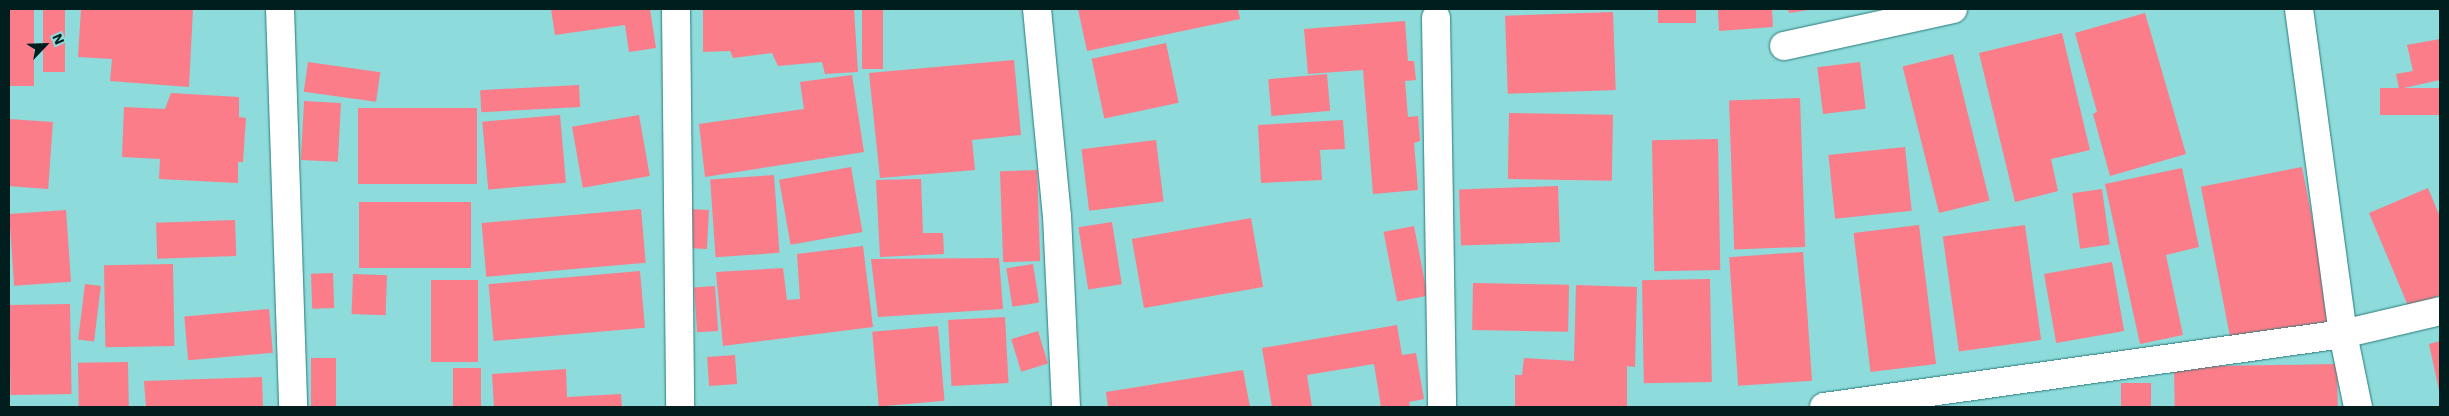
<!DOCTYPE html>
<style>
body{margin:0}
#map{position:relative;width:2449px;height:416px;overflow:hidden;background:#8edbdb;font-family:"Work Sans",sans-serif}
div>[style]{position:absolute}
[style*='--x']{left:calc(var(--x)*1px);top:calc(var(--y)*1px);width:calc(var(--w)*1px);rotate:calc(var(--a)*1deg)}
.building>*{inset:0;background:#fa7d89;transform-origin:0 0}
.roads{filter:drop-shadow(0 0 1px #2b7b7b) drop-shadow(0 0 1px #2b7b7b)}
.street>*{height:28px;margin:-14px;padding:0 14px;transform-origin:14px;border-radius:14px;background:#fff}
span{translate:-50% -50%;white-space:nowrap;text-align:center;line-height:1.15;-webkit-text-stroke:4.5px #8edbdb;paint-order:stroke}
.frame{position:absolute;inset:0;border:10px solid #001e1e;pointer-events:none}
.north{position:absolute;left:20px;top:20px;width:50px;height:50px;-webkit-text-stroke:4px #8edbdb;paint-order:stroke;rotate:66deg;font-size:14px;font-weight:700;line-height:20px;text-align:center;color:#001e1e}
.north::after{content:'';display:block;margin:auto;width:18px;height:22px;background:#001e1e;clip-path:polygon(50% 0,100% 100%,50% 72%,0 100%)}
</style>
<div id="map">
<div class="building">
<div style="left:9px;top:9px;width:25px;height:77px"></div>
<div style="left:43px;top:9px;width:22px;height:63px"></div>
<div style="clip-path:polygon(81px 9px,193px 9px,189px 87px,110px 81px,112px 59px,78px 57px)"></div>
<div style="clip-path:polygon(551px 9px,650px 9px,656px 48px,629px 52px,625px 25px,555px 35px)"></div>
<div style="clip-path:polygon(703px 9px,854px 9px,858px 72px,825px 74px,822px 62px,778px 66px,772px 53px,733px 58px,730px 51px,703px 52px)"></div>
<div style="left:862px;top:9px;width:21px;height:60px"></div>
<div style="clip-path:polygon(1078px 9px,1238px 9px,1240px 19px,1087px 51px)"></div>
<div style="left:1658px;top:9px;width:38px;height:14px"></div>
<div style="clip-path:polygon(1718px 9px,1772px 9px,1773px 27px,1719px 31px)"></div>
<div style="clip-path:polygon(1788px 9px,1808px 9px,1809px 10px,1789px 13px)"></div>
<div style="left:1613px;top:12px;width:78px;height:108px;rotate:88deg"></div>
<div style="clip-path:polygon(2145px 13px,2186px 154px,2110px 176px,2093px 114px,2097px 112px,2075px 33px)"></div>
<div style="clip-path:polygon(1405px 21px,1408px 61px,1414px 61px,1416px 80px,1405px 81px,1408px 117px,1418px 116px,1420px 141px,1414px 143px,1418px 190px,1373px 194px,1363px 70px,1308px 74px,1304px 29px)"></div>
<div style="clip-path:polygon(2062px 33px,2090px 150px,2051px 159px,2058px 191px,2015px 202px,1979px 53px)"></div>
<div style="clip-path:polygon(2440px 39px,2440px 80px,2399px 89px,2396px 74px,2413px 71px,2407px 45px)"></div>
<div style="left:1166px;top:43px;width:61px;height:76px;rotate:78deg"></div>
<div style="left:1953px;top:54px;width:151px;height:52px;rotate:76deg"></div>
<div style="clip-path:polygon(1014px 60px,1021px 135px,972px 140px,975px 170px,880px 178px,869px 73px)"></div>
<div style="left:308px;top:62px;width:73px;height:30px;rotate:8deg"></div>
<div style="left:1860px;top:62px;width:47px;height:43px;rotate:83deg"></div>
<div style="left:1327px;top:74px;width:37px;height:59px;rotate:85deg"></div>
<div style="clip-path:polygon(852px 75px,864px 152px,705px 177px,699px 124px,804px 109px,800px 82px)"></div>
<div style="left:579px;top:85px;width:22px;height:99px;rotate:87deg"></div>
<div style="left:2440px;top:88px;width:27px;height:60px;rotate:90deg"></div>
<div style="clip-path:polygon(171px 93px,239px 97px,239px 117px,246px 118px,243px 162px,238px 162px,238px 183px,159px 179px,160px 159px,122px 157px,124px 107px,165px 109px)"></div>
<div style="left:1800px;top:98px;width:149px;height:71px;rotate:88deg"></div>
<div style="left:304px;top:101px;width:37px;height:59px;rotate:3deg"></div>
<div style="left:358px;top:108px;width:119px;height:76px"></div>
<div style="left:1509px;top:113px;width:104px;height:66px;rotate:1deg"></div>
<div style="left:560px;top:115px;width:68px;height:78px;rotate:85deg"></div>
<div style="left:639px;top:115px;width:62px;height:68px;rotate:80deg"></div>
<div style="left:9px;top:119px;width:44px;height:67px;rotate:4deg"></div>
<div style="clip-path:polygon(1343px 120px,1345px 149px,1320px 150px,1322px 180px,1261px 183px,1258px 125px)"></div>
<div style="left:1718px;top:139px;width:131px;height:66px;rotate:89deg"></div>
<div style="left:1156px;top:140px;width:62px;height:75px;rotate:83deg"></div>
<div style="left:1905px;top:147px;width:64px;height:77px;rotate:84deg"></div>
<div style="left:851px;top:167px;width:66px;height:73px;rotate:80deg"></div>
<div style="left:2302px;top:167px;width:159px;height:103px;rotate:79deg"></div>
<div style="clip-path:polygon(2182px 168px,2199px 247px,2166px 255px,2183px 335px,2140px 344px,2105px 184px)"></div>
<div style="left:1037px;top:170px;width:91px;height:37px;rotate:88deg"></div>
<div style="left:774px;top:175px;width:78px;height:64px;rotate:86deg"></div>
<div style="clip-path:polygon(921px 179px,923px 233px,943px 233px,944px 254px,880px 257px,876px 180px)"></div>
<div style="left:1558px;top:186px;width:56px;height:99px;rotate:88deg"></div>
<div style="clip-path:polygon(2428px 188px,2440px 217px,2440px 295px,2409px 308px,2369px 213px)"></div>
<div style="left:2102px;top:189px;width:56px;height:30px;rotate:82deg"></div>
<div style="left:359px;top:202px;width:112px;height:66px"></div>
<div style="left:641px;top:209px;width:54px;height:160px;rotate:85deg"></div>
<div style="left:690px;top:209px;width:19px;height:39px;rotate:3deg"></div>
<div style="left:66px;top:210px;width:72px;height:57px;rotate:86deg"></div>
<div style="left:1251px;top:218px;width:70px;height:121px;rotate:80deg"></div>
<div style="left:235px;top:220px;width:36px;height:79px;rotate:88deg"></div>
<div style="left:1112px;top:222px;width:63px;height:34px;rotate:81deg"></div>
<div style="left:1919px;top:225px;width:140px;height:66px;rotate:83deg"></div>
<div style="left:2025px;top:225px;width:116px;height:83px;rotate:82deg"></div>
<div style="left:1414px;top:226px;width:71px;height:31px;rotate:79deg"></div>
<div style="clip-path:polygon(863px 246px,873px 327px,723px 346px,716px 272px,783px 268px,787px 300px,800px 299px,797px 254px)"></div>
<div style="left:1803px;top:252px;width:129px;height:74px;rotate:86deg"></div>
<div style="clip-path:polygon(999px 258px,1003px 309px,878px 317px,871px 259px)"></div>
<div style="left:2112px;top:262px;width:70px;height:69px;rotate:80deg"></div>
<div style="left:173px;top:264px;width:82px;height:69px;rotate:89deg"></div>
<div style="left:1033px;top:264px;width:39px;height:27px;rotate:81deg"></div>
<div style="left:640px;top:271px;width:57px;height:152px;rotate:85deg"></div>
<div style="left:333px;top:273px;width:35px;height:22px;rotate:88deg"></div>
<div style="left:353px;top:274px;width:34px;height:40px;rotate:2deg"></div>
<div style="left:1710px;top:279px;width:103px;height:68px;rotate:89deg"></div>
<div style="left:431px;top:280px;width:47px;height:82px"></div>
<div style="left:1473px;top:283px;width:96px;height:47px;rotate:1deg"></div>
<div style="left:85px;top:284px;width:16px;height:56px;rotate:7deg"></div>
<div style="clip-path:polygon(1576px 285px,1637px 287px,1635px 367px,1627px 366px,1627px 407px,1515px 407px,1515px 375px,1522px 375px,1524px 358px,1574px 361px)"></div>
<div style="left:715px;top:286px;width:45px;height:21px;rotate:86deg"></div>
<div style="left:70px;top:304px;width:90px;height:61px;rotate:89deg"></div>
<div style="left:269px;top:309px;width:44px;height:85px;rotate:85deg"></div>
<div style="left:1005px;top:317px;width:66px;height:57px;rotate:87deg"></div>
<div style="clip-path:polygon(1397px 325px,1402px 355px,1416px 353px,1424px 399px,1409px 402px,1410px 407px,1381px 407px,1374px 364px,1307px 375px,1312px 407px,1272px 407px,1262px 348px)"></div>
<div style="left:938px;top:326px;width:75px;height:66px;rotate:85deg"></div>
<div style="left:1038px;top:331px;width:34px;height:28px;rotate:73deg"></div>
<div style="clip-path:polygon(2440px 341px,2440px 390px,2439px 390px,2429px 344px)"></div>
<div style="left:735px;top:355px;width:29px;height:28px;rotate:86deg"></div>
<div style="left:311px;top:358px;width:25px;height:49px"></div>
<div style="left:128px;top:362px;width:45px;height:50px;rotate:89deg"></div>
<div style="left:2337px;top:364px;width:43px;height:163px;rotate:89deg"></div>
<div style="left:453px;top:368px;width:28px;height:39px"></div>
<div style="clip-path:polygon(566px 369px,567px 397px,621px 394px,622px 407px,494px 407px,492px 374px)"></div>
<div style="clip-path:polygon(1243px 370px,1250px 407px,1108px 407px,1106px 392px)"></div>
<div style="clip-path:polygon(262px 377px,263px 407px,146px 407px,144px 381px)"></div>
<div style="left:2151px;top:383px;width:24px;height:30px;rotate:90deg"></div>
</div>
<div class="roads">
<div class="street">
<div style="--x:280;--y:9;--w:398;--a:88.1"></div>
<div style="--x:676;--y:9;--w:398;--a:89.4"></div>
<div style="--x:1037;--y:9;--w:208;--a:84.5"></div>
<div style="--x:1057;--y:216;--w:191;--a:87.3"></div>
<div style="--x:2299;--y:9;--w:328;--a:82.3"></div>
<div style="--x:2343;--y:334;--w:75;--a:78.4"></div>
<div style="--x:1436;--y:18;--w:389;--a:89.1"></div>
<div style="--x:1784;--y:46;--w:173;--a:-12.3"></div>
<div style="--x:1824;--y:407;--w:524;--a:-8.01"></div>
<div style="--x:2343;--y:334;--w:100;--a:-13.3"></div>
</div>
</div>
<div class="frame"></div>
<div class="north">N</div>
</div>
